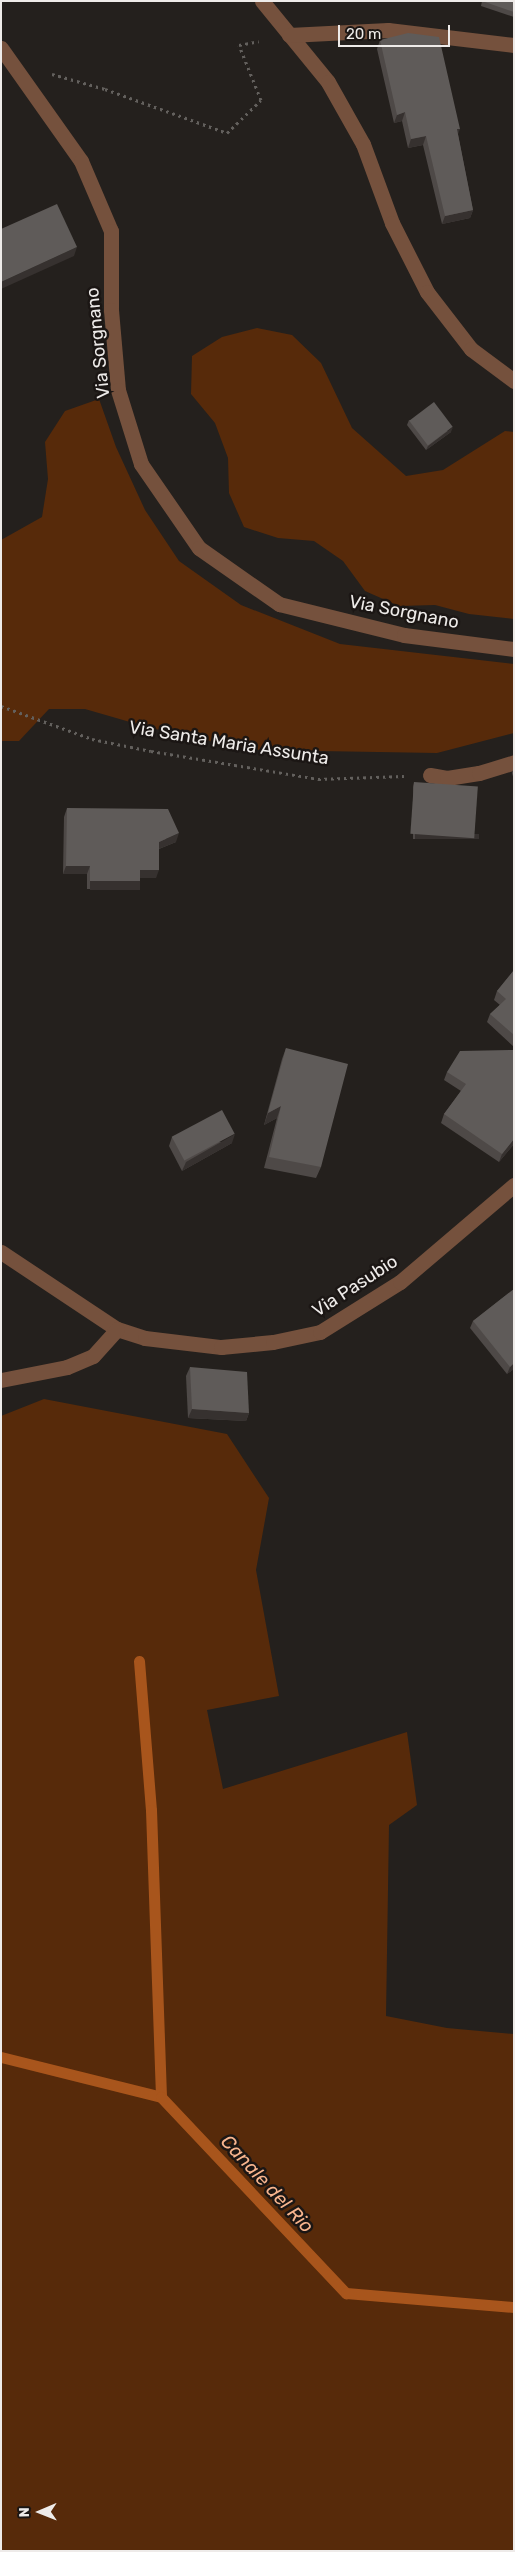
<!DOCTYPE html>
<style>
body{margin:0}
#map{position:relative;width:515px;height:2552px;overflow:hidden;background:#24201d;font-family:Rubik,sans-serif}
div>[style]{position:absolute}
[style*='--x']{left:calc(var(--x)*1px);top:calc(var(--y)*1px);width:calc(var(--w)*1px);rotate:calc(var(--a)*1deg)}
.green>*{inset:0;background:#572a0a}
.stream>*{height:11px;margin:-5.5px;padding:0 5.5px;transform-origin:5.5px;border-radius:5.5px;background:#a8551c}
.path>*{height:3px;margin-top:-1.5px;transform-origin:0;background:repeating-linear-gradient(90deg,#63605d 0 2.5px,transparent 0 6.5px)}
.minor>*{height:15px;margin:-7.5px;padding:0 7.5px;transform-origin:7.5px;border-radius:7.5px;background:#75513d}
.wall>*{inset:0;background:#4e4947}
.shaded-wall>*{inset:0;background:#36312f;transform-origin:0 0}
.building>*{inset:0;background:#5f5b59;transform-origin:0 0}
span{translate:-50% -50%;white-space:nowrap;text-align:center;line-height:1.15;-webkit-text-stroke:5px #1b1614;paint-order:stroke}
.street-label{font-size:18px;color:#eeebe9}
.water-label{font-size:19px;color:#f8b58e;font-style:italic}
.frame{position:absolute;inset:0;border:2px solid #eeebe9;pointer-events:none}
.north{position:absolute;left:15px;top:2487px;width:50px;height:50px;-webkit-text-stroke:4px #1b1614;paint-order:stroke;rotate:269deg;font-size:14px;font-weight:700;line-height:20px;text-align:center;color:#eeebe9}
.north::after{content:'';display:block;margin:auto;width:18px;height:22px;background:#eeebe9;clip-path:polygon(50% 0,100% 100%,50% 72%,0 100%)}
.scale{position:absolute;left:338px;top:25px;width:112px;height:22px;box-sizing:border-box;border:2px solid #eeebe9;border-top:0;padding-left:6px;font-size:15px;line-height:18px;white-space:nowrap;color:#eeebe9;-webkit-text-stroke:4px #1b1614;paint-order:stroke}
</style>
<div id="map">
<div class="green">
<div style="clip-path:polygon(257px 328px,292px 335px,321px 363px,352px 428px,406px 476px,443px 470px,505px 431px,514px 432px,514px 619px,469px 614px,435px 605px,399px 606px,365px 591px,343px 561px,314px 541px,278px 538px,244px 527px,229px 493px,228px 458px,215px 423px,191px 394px,192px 356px,222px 337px)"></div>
<div style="clip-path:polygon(99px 399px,116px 447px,145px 510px,179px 561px,241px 605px,340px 644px,514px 664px,514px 733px,437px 753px,260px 750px,223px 746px,189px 733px,154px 729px,85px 709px,49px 709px,19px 741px,1px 741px,1px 540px,42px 517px,48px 479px,45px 442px,65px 411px)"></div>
<div style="clip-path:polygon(44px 1399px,227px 1434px,269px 1498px,256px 1570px,279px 1696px,207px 1710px,223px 1789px,407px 1732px,417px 1805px,389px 1825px,386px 2016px,447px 2028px,514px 2034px,514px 2551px,1px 2551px,1px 1416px)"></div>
</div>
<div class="stream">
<div style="--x:139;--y:1661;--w:149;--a:85.4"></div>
<div style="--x:151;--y:1810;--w:287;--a:88"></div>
<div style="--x:1;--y:2057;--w:165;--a:14"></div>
<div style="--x:161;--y:2097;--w:270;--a:46.7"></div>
<div style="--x:346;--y:2293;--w:169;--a:4.8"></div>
</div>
<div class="path">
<div style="--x:52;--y:74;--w:55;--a:15.8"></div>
<div style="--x:105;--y:89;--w:130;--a:19.8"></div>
<div style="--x:227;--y:133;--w:47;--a:-44.1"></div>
<div style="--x:261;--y:100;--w:59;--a:-111.8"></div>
<div style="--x:239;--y:45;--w:20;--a:-11"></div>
<div style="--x:1;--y:706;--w:97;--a:19.9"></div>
<div style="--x:92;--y:739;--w:60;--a:11.5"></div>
<div style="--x:151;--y:751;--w:169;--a:9.5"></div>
<div style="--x:318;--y:779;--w:86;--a:-2"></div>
</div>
<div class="minor">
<div style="--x:262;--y:1;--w:104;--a:50.8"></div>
<div style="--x:328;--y:82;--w:71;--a:60.6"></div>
<div style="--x:363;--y:144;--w:84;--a:69.8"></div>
<div style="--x:392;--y:223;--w:77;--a:63.1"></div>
<div style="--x:427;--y:292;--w:72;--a:52.3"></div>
<div style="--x:471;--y:349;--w:54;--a:36.7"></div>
<div style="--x:289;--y:35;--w:99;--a:-2.9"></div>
<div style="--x:388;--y:30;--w:127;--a:6.8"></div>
<div style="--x:1;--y:48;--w:138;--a:54.7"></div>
<div style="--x:81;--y:161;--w:76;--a:66.8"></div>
<div style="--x:111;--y:231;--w:79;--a:90"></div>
<div style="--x:111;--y:310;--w:80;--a:85"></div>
<div style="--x:118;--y:390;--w:77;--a:72.7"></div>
<div style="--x:141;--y:464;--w:102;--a:55.4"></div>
<div style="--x:199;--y:548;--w:98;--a:35"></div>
<div style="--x:279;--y:604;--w:129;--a:13.9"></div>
<div style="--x:404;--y:635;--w:111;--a:7.3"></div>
<div style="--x:430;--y:775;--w:17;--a:10"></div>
<div style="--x:447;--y:778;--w:32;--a:-9"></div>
<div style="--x:479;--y:773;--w:37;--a:-17"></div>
<div style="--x:1;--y:1252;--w:139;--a:33.6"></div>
<div style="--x:117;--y:1329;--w:29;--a:18"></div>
<div style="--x:145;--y:1338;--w:77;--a:6.8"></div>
<div style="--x:221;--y:1347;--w:52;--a:-5.5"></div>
<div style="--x:273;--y:1342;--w:48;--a:-12"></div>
<div style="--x:320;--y:1332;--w:94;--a:-32"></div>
<div style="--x:400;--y:1282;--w:150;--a:-40.4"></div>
<div style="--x:1;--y:1380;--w:67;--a:-11.1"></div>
<div style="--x:67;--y:1367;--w:28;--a:-23"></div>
<div style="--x:93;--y:1356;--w:36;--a:-48"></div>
</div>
<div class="wall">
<div style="clip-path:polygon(482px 1px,514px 1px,514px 17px,481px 6px)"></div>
<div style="clip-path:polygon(380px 40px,458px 135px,473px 210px,470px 218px,442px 224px,423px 145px,408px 148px,402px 121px,394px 123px,377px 49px)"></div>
<div style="clip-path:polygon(409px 420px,451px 432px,426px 450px,407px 425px)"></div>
<div style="clip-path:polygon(514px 767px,514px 780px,512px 773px)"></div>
<div style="clip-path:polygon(414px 782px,477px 839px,413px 839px,413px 787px)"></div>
<div style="clip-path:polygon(67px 808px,176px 842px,159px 849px,156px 878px,140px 878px,140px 881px,137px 889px,87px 889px,87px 874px,63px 874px,64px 817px)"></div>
<div style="clip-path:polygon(514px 970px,514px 1047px,487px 1022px,490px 1014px,500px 1005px,494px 1000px,497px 991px)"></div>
<div style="clip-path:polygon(286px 1048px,321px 1167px,316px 1178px,264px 1168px,277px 1118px,264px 1125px,282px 1059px)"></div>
<div style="clip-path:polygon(514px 1050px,514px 1144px,499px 1162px,441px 1123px,444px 1114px,461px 1091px,444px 1080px,447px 1072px)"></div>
<div style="clip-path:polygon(172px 1137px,232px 1143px,182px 1171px,169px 1146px)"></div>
<div style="clip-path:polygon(514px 1289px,514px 1369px,507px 1374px,470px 1328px,473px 1321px)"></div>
<div style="clip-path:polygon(190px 1367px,249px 1413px,246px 1421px,188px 1418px,186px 1376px)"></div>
</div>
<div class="shaded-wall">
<div style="clip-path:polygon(405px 112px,402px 121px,394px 123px,397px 115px)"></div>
<div style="clip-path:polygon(457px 129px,460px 129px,457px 137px)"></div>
<div style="clip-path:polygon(426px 136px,423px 145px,408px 148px,411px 139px)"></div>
<div style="clip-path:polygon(473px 210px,470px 218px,442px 224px,445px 216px)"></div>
<div style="clip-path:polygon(77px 247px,74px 256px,1px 289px,1px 282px)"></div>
<div style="clip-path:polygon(453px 427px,451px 432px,426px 450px,428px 446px)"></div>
<div style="clip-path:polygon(179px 833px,176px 842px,156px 850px,159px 842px)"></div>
<div style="left:415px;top:834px;width:64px;height:5px"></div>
<div style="clip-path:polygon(66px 866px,90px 866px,87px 874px,63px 874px)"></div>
<div style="clip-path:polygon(140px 870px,159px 870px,156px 878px,137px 878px)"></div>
<div style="left:90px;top:881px;width:50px;height:9px"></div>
<div style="clip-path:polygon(281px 1106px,277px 1118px,264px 1125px,268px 1113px)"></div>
<div style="clip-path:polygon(235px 1134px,232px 1143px,182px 1171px,186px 1162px)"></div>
<div style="clip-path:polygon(514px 1139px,514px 1144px,499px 1162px,502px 1154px)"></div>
<div style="clip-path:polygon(514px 1363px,514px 1369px,507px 1374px,510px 1367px)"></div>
<div style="clip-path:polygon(192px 1409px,249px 1413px,246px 1421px,188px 1418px)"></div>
</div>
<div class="building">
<div style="clip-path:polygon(482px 1px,514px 1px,514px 12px)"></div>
<div style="clip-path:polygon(408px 33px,439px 37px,460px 129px,457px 129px,473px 210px,445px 216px,426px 136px,411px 139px,405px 112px,397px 115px,380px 40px)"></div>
<div style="clip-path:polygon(57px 204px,77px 247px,1px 282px,1px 229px)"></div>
<div style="left:434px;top:402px;width:31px;height:31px;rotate:53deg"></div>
<div style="left:414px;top:782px;width:64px;height:52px;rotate:4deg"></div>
<div style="clip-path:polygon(67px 808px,168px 809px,179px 833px,159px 842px,159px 870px,140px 870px,140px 881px,90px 881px,90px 866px,66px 866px)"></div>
<div style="clip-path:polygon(514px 970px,514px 1035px,490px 1014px,506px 999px,497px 991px)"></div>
<div style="clip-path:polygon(286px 1048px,348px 1064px,321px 1167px,269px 1157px,281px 1106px,268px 1113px)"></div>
<div style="clip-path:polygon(514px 1050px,514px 1139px,502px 1154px,444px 1114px,466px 1084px,447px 1072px,460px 1051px)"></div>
<div style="left:222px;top:1110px;width:27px;height:57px;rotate:62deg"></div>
<div style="clip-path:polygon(514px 1289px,514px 1363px,510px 1367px,473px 1321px)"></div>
<div style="clip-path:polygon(190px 1367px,247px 1372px,249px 1413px,192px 1409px)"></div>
</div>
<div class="street-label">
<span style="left:98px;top:343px;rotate:-96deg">Via Sorgnano</span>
<span style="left:404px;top:612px;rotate:11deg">Via Sorgnano</span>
<span style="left:229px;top:743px;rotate:9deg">Via Santa Maria Assunta</span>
<span style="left:355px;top:1286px;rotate:-33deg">Via Pasubio</span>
</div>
<div class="water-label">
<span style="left:267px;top:2184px;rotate:47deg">Canale del Rio</span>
</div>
<div class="frame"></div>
<div class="north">N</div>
<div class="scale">20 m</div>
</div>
